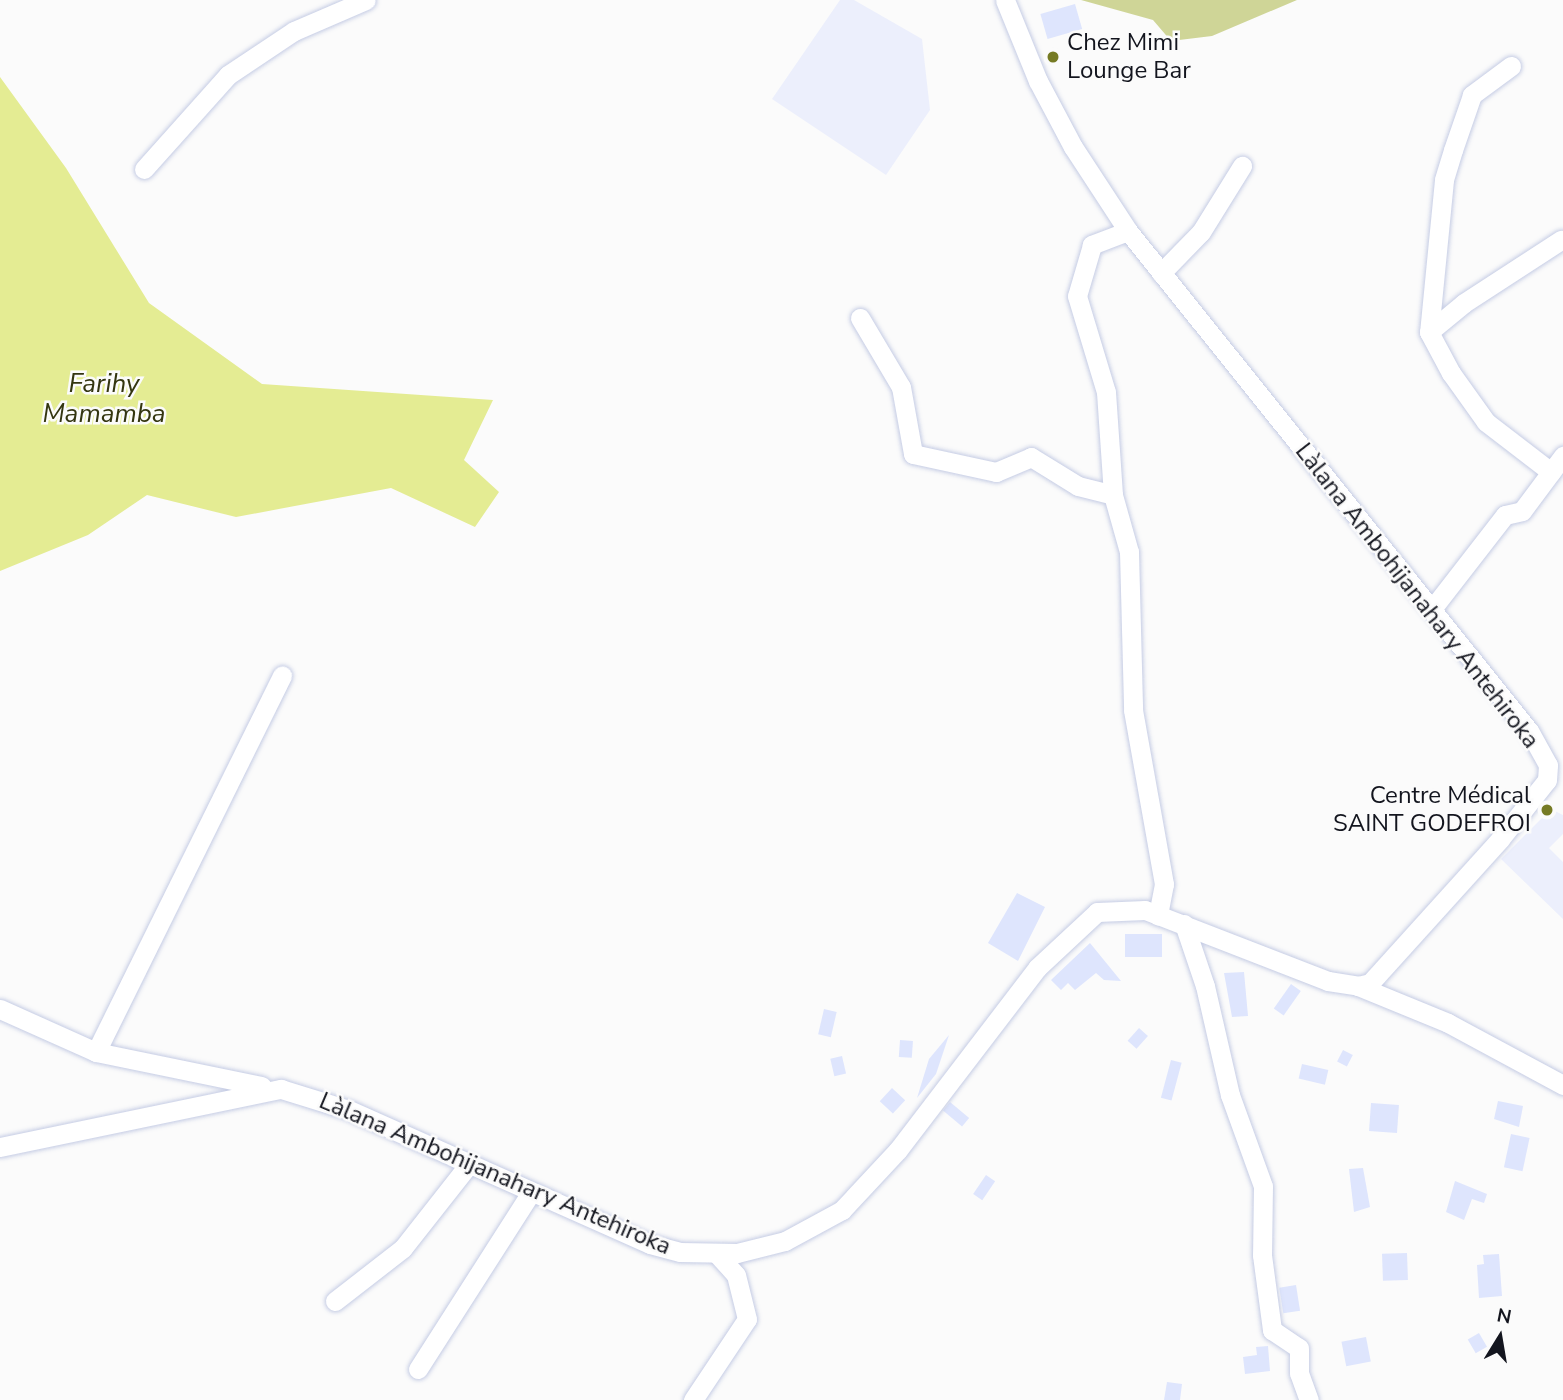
<!DOCTYPE html>
<meta charset="utf-8">
<style>
body{margin:0}
#map{position:relative;width:1563px;height:1400px;overflow:hidden;background:#fbfbfb;font-family:"Nunito Sans",sans-serif}
div>[style]{position:absolute}
[style*='--x']{left:calc(var(--x)*1px);top:calc(var(--y)*1px);width:calc(var(--w)*1px);rotate:calc(var(--a)*1deg)}
.built>*{inset:0;background:#eceffc}
.green>*{inset:0;background:#cfd597}
.water>*{inset:0;background:#e4ec93}
.building>*{inset:0;background:#dee5fd;transform-origin:0 0}
.roads{filter:drop-shadow(0 0 2px #c5cce4) drop-shadow(0 0 2px #c5cce4)}
.minor>*{height:19px;margin:-9.5px;padding:0 9.5px;transform-origin:9.5px;border-radius:9.5px;background:#fff}
.dots>*{width:19px;height:19px;translate:-50% -50%;box-sizing:border-box;border:4px solid #fbfbfb;border-radius:50%}
span{translate:-50% -50%;white-space:nowrap;text-align:center;line-height:1.15;-webkit-text-stroke:5px #fbfbfb;paint-order:stroke}
.poi-label{font-size:24px;color:#13151e}
.left{translate:0 -50%;text-align:left}
.right{translate:-100% -50%;text-align:right}
.street-label{font-size:24px;color:#13151e}
.water-label{font-size:26px;color:#343610;font-style:italic}
.north{position:absolute;left:1465px;top:1302px;width:70px;height:70px;-webkit-text-stroke:5px #fbfbfb;paint-order:stroke;rotate:11deg;font-size:19px;font-weight:700;line-height:28px;text-align:center;color:#13151e}
.north::after{content:'';display:block;margin:auto;width:24px;height:32px;background:#13151e;clip-path:polygon(50% 0,100% 100%,50% 72%,0 100%)}
</style>
<div id="map">
<div class="built">
<div style="clip-path:polygon(840px 0,854px 0,922px 39px,930px 110px,886px 175px,772px 99px)"></div>
<div style="clip-path:polygon(1551px 809px,1563px 815px,1563px 834px,1549px 848px,1563px 862px,1563px 919px,1501px 859px)"></div>
</div>
<div class="green">
<div style="clip-path:polygon(1081px 0,1297px 0,1212px 36px,1171px 41px,1153px 20px)"></div>
</div>
<div class="water">
<div style="clip-path:polygon(0 77px,66px 168px,149px 303px,262px 384px,493px 400px,464px 460px,499px 492px,475px 527px,391px 488px,236px 517px,147px 495px,88px 535px,0 571px)"></div>
</div>
<div class="building">
<div style="left:1075px;top:4px;width:26px;height:36px;rotate:74deg"></div>
<div style="clip-path:polygon(1017px 893px,1045px 907px,1018px 961px,988px 943px)"></div>
<div style="left:1125px;top:934px;width:37px;height:23px"></div>
<div style="clip-path:polygon(1090px 943px,1121px 981px,1104px 980px,1096px 973px,1075px 990px,1068px 983px,1061px 990px,1051px 980px)"></div>
<div style="clip-path:polygon(1244px 972px,1248px 1016px,1232px 1017px,1224px 973px)"></div>
<div style="left:1291px;top:984px;width:12px;height:30px;rotate:35deg"></div>
<div style="left:824px;top:1009px;width:13px;height:26px;rotate:13deg"></div>
<div style="left:1139px;top:1028px;width:12px;height:17px;rotate:42deg"></div>
<div style="clip-path:polygon(949px 1035px,936px 1074px,917px 1098px,929px 1059px)"></div>
<div style="left:900px;top:1040px;width:13px;height:17px;rotate:4deg"></div>
<div style="left:1343px;top:1050px;width:11px;height:13px;rotate:27deg"></div>
<div style="left:842px;top:1056px;width:18px;height:12px;rotate:77deg"></div>
<div style="left:1171px;top:1060px;width:11px;height:39px;rotate:15deg"></div>
<div style="left:1302px;top:1064px;width:27px;height:15px;rotate:13deg"></div>
<div style="left:892px;top:1088px;width:18px;height:18px;rotate:43deg"></div>
<div style="clip-path:polygon(1498px 1101px,1523px 1106px,1519px 1127px,1494px 1119px)"></div>
<div style="left:950px;top:1102px;width:25px;height:11px;rotate:40deg"></div>
<div style="left:1371px;top:1103px;width:28px;height:28px;rotate:4deg"></div>
<div style="left:1511px;top:1134px;width:19px;height:34px;rotate:12deg"></div>
<div style="clip-path:polygon(1363px 1168px,1370px 1207px,1354px 1212px,1349px 1169px)"></div>
<div style="left:986px;top:1175px;width:11px;height:23px;rotate:34deg"></div>
<div style="clip-path:polygon(1455px 1181px,1487px 1194px,1484px 1203px,1472px 1199px,1464px 1220px,1446px 1212px)"></div>
<div style="left:1407px;top:1253px;width:27px;height:25px;rotate:88deg"></div>
<div style="clip-path:polygon(1499px 1254px,1502px 1296px,1479px 1298px,1477px 1265px,1484px 1264px,1483px 1255px)"></div>
<div style="left:1296px;top:1285px;width:26px;height:17px;rotate:81deg"></div>
<div style="left:1479px;top:1333px;width:16px;height:13px;rotate:60deg"></div>
<div style="left:1366px;top:1337px;width:25px;height:25px;rotate:79deg"></div>
<div style="clip-path:polygon(1268px 1346px,1270px 1371px,1245px 1374px,1243px 1357px,1257px 1355px,1256px 1347px)"></div>
<div style="clip-path:polygon(1167px 1382px,1182px 1384px,1180px 1400px,1164px 1400px)"></div>
</div>
<div class="roads">
<div class="minor">
<div style="--x:1511;--y:66;--w:49;--a:143.4"></div>
<div style="--x:1472;--y:95;--w:58;--a:109.1"></div>
<div style="--x:1453;--y:150;--w:31;--a:107"></div>
<div style="--x:1444;--y:180;--w:153;--a:95.6"></div>
<div style="--x:1429;--y:332;--w:47;--a:61.8"></div>
<div style="--x:1451;--y:373;--w:60;--a:54.5"></div>
<div style="--x:1486;--y:422;--w:82;--a:37.6"></div>
<div style="--x:144;--y:169;--w:126;--a:-48.2"></div>
<div style="--x:228;--y:75;--w:79;--a:-33.7"></div>
<div style="--x:294;--y:31;--w:78;--a:-23.3"></div>
<div style="--x:1128;--y:231;--w:39;--a:159"></div>
<div style="--x:1092;--y:245;--w:53;--a:106.4"></div>
<div style="--x:1077;--y:296;--w:100;--a:73.2"></div>
<div style="--x:1106;--y:392;--w:103;--a:86.1"></div>
<div style="--x:1113;--y:495;--w:59;--a:74.3"></div>
<div style="--x:1129;--y:552;--w:158;--a:88.5"></div>
<div style="--x:1133;--y:710;--w:177;--a:79.9"></div>
<div style="--x:1164;--y:884;--w:32;--a:101"></div>
<div style="--x:1161;--y:273;--w:57;--a:-45.7"></div>
<div style="--x:1201;--y:232;--w:78;--a:-58.2"></div>
<div style="--x:860;--y:318;--w:80;--a:59.3"></div>
<div style="--x:901;--y:387;--w:68;--a:79.8"></div>
<div style="--x:913;--y:454;--w:85;--a:12.2"></div>
<div style="--x:996;--y:472;--w:38;--a:-23"></div>
<div style="--x:1031;--y:457;--w:55;--a:31.7"></div>
<div style="--x:1078;--y:486;--w:36;--a:14"></div>
<div style="--x:1429;--y:332;--w:45;--a:-39.6"></div>
<div style="--x:1464;--y:303;--w:116;--a:-33"></div>
<div style="--x:1432;--y:609;--w:119;--a:-52.2"></div>
<div style="--x:1505;--y:515;--w:17;--a:-13"></div>
<div style="--x:1522;--y:511;--w:69;--a:-53.3"></div>
<div style="--x:1184;--y:924;--w:65;--a:71.3"></div>
<div style="--x:1205;--y:986;--w:112;--a:77.1"></div>
<div style="--x:1230;--y:1095;--w:97;--a:70.1"></div>
<div style="--x:1263;--y:1186;--w:69;--a:90.8"></div>
<div style="--x:1262;--y:1255;--w:76;--a:82.4"></div>
<div style="--x:1272;--y:1330;--w:32;--a:34"></div>
<div style="--x:1299;--y:1348;--w:25;--a:90"></div>
<div style="--x:1299;--y:1373;--w:29;--a:70"></div>
<div style="--x:1358;--y:986;--w:97;--a:22.3"></div>
<div style="--x:1448;--y:1023;--w:131;--a:28.3"></div>
<div style="--x:0;--y:1009;--w:105;--a:24.1"></div>
<div style="--x:96;--y:1052;--w:169;--a:11.6"></div>
<div style="--x:96;--y:1052;--w:420;--a:-63.7"></div>
<div style="--x:0;--y:1147;--w:287;--a:-11.7"></div>
<div style="--x:281;--y:1089;--w:71;--a:17.2"></div>
<div style="--x:349;--y:1110;--w:329;--a:24"></div>
<div style="--x:650;--y:1244;--w:31;--a:15"></div>
<div style="--x:680;--y:1252;--w:57;--a:1"></div>
<div style="--x:737;--y:1253;--w:49;--a:-14"></div>
<div style="--x:785;--y:1241;--w:65;--a:-28.5"></div>
<div style="--x:842;--y:1210;--w:82;--a:-47"></div>
<div style="--x:898;--y:1150;--w:229;--a:-52.6"></div>
<div style="--x:1037;--y:968;--w:82;--a:-43"></div>
<div style="--x:1097;--y:912;--w:48;--a:-2.4"></div>
<div style="--x:1145;--y:910;--w:196;--a:21.2"></div>
<div style="--x:1328;--y:981;--w:30;--a:9"></div>
<div style="--x:1358;--y:986;--w:12;--a:-14"></div>
<div style="--x:1370;--y:983;--w:194;--a:-47.9"></div>
<div style="--x:1500;--y:839;--w:75;--a:-51.5"></div>
<div style="--x:1547;--y:780;--w:15;--a:-86"></div>
<div style="--x:1548;--y:765;--w:39;--a:-119"></div>
<div style="--x:1529;--y:731;--w:641;--a:-128.73"></div>
<div style="--x:1128;--y:231;--w:100;--a:-123.2"></div>
<div style="--x:1073;--y:147;--w:75;--a:-117.9"></div>
<div style="--x:1038;--y:81;--w:87;--a:-112.2"></div>
<div style="--x:335;--y:1301;--w:86;--a:-37.9"></div>
<div style="--x:403;--y:1248;--w:107;--a:-51.8"></div>
<div style="--x:418;--y:1369;--w:210;--a:-57.4"></div>
<div style="--x:693;--y:1400;--w:97;--a:-56.3"></div>
<div style="--x:747;--y:1319;--w:45;--a:-104"></div>
<div style="--x:736;--y:1275;--w:28;--a:-132"></div>
</div>
</div>
<div class="dots">
<div style="left:1053px;top:57px;background:#767b24"></div>
<div style="left:1547px;top:810px;background:#767b24"></div>
</div>
<div class="poi-label">
<span class="left" style="left:1067px;top:57px">Chez Mimi<br>Lounge Bar</span>
<span class="right" style="left:1531px;top:810px">Centre Médical<br>SAINT GODEFROI</span>
</div>
<div class="street-label">
<span style="left:1417px;top:596px;rotate:52deg">Làlana Ambohijanahary Antehiroka</span>
<span style="left:495px;top:1174px;rotate:23deg">Làlana Ambohijanahary Antehiroka</span>
</div>
<div class="water-label">
<span style="left:104px;top:399px">Farihy<br>Mamamba</span>
</div>
<div class="north">N</div>
</div>
